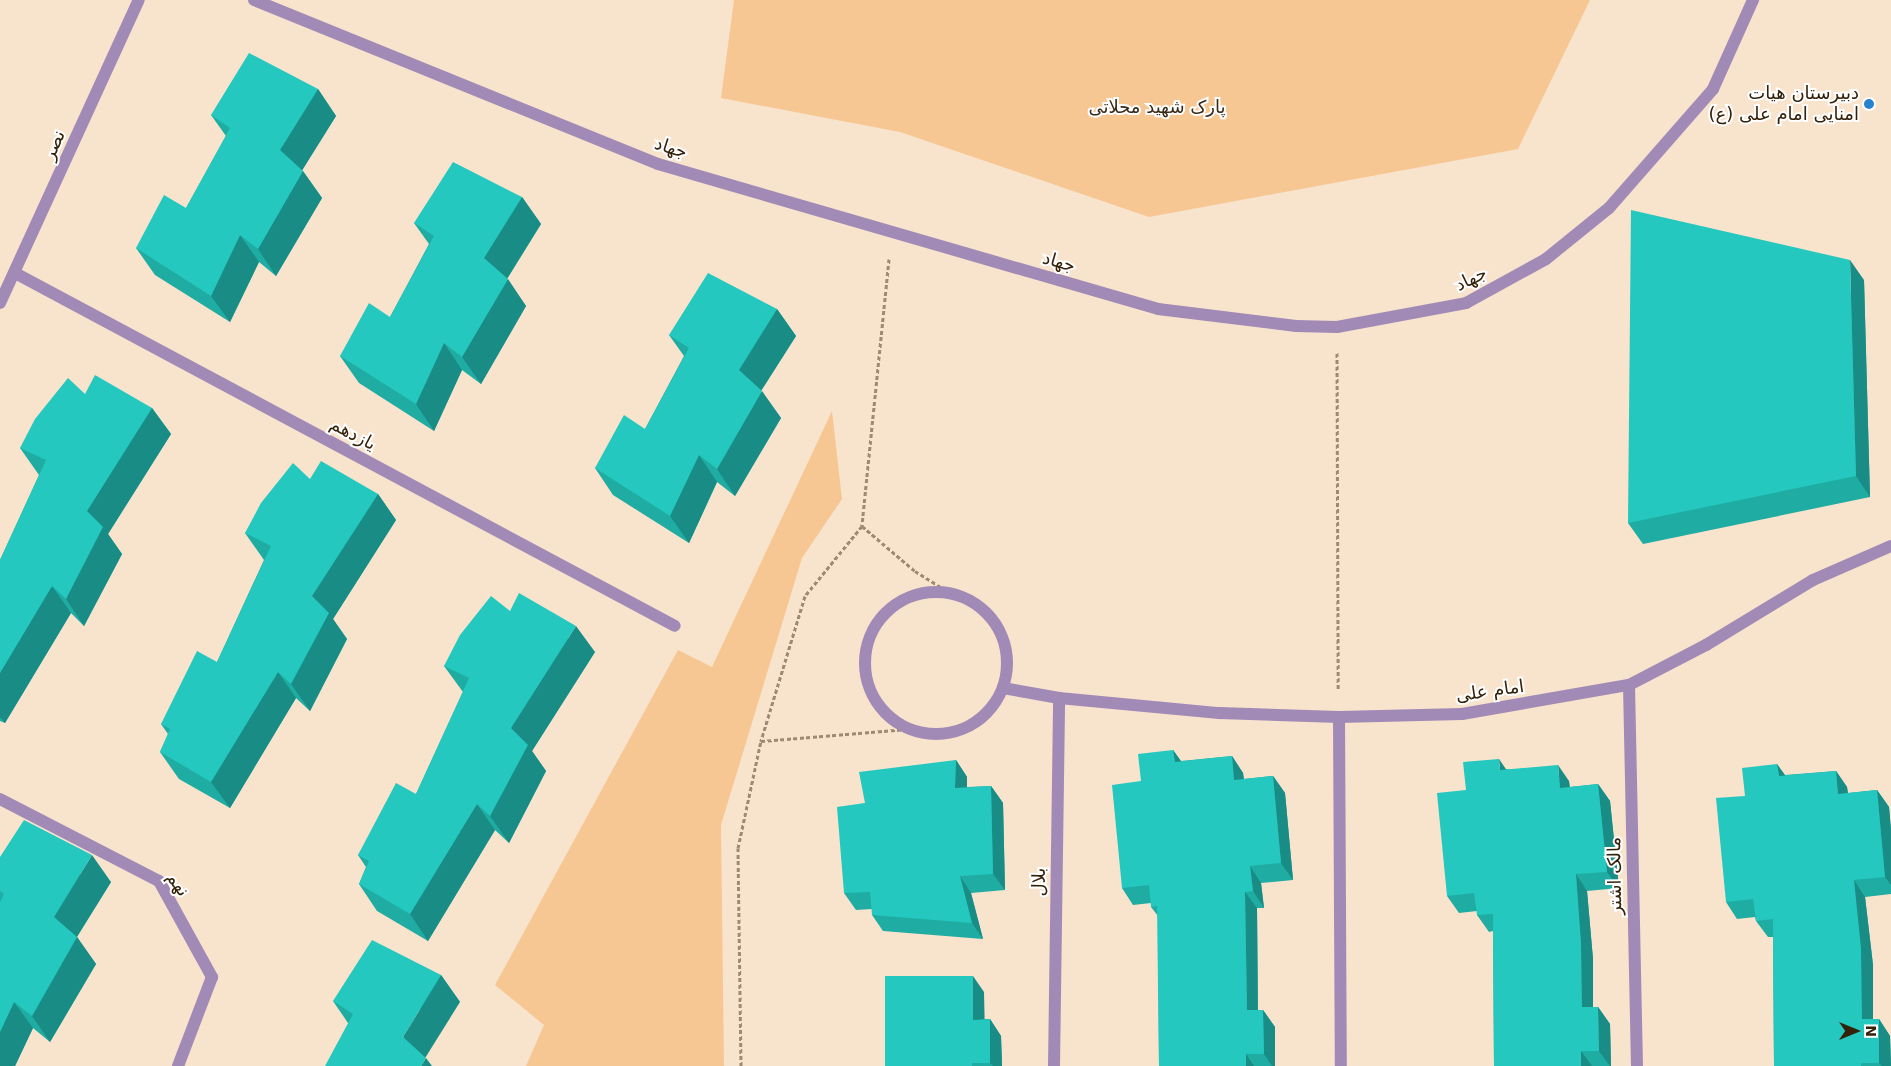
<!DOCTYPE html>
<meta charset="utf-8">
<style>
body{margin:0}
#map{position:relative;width:1891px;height:1066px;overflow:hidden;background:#f8e3cd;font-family:"DejaVu Sans","Noto Naskh Arabic",sans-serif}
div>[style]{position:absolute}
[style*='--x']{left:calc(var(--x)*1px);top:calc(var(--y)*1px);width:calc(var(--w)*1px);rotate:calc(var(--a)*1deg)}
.green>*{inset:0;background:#f7c793}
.path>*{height:3px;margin-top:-1.5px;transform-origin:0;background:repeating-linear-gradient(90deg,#9e8a73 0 4px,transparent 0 6.5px)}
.minor>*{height:12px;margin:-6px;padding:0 6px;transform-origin:6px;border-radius:6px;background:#a28ab7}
.minor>.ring{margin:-6px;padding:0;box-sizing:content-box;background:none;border:12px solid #a28ab7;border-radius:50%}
.wall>*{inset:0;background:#1faca3}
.shaded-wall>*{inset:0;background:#198c85}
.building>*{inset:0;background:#24c8be}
.dots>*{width:14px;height:14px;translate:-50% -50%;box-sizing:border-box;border:2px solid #fff;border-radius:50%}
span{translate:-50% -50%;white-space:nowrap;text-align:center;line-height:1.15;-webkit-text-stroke:4px #fff;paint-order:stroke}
.poi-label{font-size:18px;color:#342109}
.right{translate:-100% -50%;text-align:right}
.park-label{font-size:18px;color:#392917}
.street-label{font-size:18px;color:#342109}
.north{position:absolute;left:1831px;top:1006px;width:50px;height:50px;-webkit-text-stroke:4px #fff;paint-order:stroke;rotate:90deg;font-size:14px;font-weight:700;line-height:20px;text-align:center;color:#342109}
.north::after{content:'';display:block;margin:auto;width:18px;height:22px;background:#342109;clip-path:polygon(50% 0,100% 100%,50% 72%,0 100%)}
</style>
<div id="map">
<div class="green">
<div style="clip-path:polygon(734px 0,1590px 0,1518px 149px,1149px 217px,900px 132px,721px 98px)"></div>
<div style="clip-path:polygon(832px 411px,842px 499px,802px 558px,721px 825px,724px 1066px,526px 1066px,544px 1025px,495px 985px,678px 650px,712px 667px)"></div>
</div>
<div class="path">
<div style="--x:889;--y:259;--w:268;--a:95.8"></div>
<div style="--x:862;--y:526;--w:70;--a:40.3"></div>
<div style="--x:915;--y:571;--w:44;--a:31.9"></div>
<div style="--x:1337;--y:353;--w:336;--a:89.8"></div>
<div style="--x:862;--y:526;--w:90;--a:129.2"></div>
<div style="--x:805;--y:596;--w:152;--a:106.9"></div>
<div style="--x:761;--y:741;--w:147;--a:-4.7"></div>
<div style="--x:741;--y:1066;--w:218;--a:-90.8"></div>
<div style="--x:738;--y:848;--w:109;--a:-77.9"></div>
</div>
<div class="minor">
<div style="--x:254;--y:0;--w:436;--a:22.1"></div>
<div style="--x:658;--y:164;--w:521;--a:16.17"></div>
<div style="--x:1158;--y:309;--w:139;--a:7"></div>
<div style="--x:1296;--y:326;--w:41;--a:1.4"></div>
<div style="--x:1337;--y:327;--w:131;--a:-10.5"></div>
<div style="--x:1466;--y:303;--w:91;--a:-28.8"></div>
<div style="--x:1546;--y:259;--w:81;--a:-39"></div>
<div style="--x:1609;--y:208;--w:158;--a:-48.8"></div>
<div style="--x:1713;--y:89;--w:98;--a:-65.8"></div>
<div style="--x:15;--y:273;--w:748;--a:28.14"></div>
<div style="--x:0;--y:303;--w:333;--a:-65.4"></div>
<div class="ring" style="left:865px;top:592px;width:130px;height:130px"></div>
<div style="--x:1629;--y:685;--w:381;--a:88.8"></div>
<div style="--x:1003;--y:688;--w:57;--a:10.1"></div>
<div style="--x:1059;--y:698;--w:161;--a:5.4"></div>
<div style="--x:1219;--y:713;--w:120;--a:1.9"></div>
<div style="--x:1339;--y:717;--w:123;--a:-1.4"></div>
<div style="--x:1462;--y:714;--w:169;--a:-9.9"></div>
<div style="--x:1629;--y:685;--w:87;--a:-27.5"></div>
<div style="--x:1706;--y:645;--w:125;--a:-31.3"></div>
<div style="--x:1813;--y:580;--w:85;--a:-23.6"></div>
<div style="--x:1339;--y:717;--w:349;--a:89.7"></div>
<div style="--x:0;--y:799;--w:179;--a:27.3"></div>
<div style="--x:159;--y:881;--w:110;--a:61.1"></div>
<div style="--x:212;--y:977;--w:95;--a:110.9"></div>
<div style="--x:1054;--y:1066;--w:368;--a:-89.2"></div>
</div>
<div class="wall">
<div style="clip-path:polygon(318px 89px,336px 116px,302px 170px,322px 198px,276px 276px,259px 262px,230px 322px,155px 275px,136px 248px,186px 208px,226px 136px,211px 115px)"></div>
<div style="clip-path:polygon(522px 197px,541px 224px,507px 279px,526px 306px,481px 384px,462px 370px,434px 431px,359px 383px,340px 356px,390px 317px,429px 244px,414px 223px)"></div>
<div style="clip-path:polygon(1864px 280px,1870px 497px,1643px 544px,1628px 523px)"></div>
<div style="clip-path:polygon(777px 309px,796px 336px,761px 391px,781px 418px,735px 496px,717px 482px,689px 543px,613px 495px,595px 468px,645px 429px,684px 356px,669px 335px)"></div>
<div style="clip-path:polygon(85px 394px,152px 408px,171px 434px,108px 534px,122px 554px,84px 626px,71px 613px,5px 723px,0 721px,0 560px,39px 475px,20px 448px)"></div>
<div style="clip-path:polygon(310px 479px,378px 494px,396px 520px,333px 619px,347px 639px,310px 711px,296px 698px,230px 808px,179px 779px,160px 752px,168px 734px,161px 724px,217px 662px,264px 560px,245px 533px)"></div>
<div style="clip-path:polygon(510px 611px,595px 652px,532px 751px,546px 771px,509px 843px,495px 830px,428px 941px,377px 911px,359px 884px,366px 867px,358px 855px,416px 794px,463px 692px,444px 666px)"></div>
<div style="clip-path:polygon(1173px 750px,1181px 761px,1232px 756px,1243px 773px,1244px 779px,1273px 776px,1285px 793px,1293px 880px,1261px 883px,1264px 908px,1257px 908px,1258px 1010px,1263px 1010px,1275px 1027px,1275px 1066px,1159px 1066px,1158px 916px,1151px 907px,1151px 903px,1133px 905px,1122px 888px)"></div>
<div style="clip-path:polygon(956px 760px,967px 777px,967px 787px,991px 786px,1003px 803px,1005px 890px,971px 893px,983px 939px,883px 931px,872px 915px,872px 909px,856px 910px,844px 893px,865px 803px)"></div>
<div style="clip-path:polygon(1777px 764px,1785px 775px,1836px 771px,1847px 787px,1848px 793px,1877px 790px,1889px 807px,1891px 830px,1891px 894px,1865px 897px,1873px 965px,1873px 1019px,1879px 1019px,1890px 1036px,1891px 1066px,1774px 1066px,1773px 937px,1768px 937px,1756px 921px,1755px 917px,1737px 919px,1726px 902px)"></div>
<div style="clip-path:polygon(1506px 769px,1569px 781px,1570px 787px,1598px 784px,1610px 801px,1619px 888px,1587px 891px,1593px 959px,1593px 1007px,1598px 1007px,1610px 1024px,1611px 1066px,1494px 1066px,1493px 931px,1489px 932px,1477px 915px,1477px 911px,1459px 913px,1447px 896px,1466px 790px)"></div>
<div style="clip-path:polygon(0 857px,111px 882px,77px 937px,96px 964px,50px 1042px,33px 1028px,15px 1066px,0 1066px)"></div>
<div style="clip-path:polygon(441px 975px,460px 1002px,348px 1023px,333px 1001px)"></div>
<div style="clip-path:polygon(984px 992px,984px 1019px,990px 1019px,1001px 1036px,1002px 1066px,885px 1066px)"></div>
</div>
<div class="shaded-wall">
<div style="clip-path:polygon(318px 89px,336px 116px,298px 177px,280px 150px)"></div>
<div style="clip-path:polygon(303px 171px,322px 198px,276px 276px,258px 249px)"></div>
<div style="clip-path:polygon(522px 197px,541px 224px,503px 285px,484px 258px)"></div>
<div style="clip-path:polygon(240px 235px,259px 262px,230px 322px,211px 296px)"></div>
<div style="clip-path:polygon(1850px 260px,1864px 280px,1870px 497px,1856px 476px)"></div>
<div style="clip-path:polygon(508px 279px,526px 306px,481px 384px,462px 357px)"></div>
<div style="clip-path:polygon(777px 309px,796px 336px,757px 397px,739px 370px)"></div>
<div style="clip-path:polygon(444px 343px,462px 370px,434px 431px,416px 404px)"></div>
<div style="clip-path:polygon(762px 391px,781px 418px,735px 496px,717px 469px)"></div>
<div style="clip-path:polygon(152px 408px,171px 434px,108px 534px,122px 554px,84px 626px,66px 599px,87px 511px)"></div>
<div style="clip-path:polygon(699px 455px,717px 482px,689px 543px,670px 516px)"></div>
<div style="clip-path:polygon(378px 494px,396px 520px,333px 619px,347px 639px,310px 711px,291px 684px,312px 596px)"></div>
<div style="clip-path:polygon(52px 586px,71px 613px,5px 723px,0 717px,0 673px)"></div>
<div style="clip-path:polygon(576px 626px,595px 652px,532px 751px,546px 771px,509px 843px,490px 816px,511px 728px)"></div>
<div style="clip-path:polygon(278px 672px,296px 698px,230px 808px,211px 782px)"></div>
<div style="clip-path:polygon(1173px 750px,1185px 767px,1175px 762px)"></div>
<div style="clip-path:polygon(1232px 756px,1243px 773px,1246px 796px,1234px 780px)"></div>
<div style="clip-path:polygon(1499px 759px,1510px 775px,1500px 770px)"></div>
<div style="clip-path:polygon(956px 760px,967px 777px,967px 804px,955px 788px)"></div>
<div style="clip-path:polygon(1777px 764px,1789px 781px,1779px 776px)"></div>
<div style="clip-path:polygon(1558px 765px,1569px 781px,1571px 805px,1560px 788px)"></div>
<div style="clip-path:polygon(1836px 771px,1847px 787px,1850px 811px,1838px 794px)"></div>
<div style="clip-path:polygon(1273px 776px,1285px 793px,1293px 880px,1281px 863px)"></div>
<div style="clip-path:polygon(1598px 784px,1610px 801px,1619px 888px,1607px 872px)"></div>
<div style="clip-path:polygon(991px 786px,1003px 803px,1005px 890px,993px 874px)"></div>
<div style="clip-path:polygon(1877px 790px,1889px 807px,1891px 830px,1891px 885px,1885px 877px)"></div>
<div style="clip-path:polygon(477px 804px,495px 830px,428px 941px,410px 914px)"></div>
<div style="clip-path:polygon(92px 855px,111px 882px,73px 943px,54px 917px)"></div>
<div style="clip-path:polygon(1250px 866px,1261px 883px,1264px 908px,1253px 891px)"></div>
<div style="clip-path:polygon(1576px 874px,1587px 891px,1593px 959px,1593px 1024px,1582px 1007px)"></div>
<div style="clip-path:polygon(960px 876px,971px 893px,983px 939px,972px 923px)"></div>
<div style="clip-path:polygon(1854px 880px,1865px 897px,1873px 965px,1873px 1036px,1862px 1019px)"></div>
<div style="clip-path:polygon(1245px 892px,1257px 908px,1258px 1027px,1247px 1010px)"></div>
<div style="clip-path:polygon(77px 937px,96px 964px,50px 1042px,32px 1016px)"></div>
<div style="clip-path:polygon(441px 975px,460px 1002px,422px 1063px,403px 1037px)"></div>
<div style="clip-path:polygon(973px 976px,984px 992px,985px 1036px,973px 1020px)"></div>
<div style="clip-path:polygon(14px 1002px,33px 1028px,15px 1066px,0 1066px,0 1032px)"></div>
<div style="clip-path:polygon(1598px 1007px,1610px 1024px,1611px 1066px,1610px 1066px,1599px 1051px)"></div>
<div style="clip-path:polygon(1263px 1010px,1275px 1027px,1275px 1066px,1272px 1066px,1264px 1054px)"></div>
<div style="clip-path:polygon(990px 1019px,1001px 1036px,1002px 1066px,993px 1066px,990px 1063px)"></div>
<div style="clip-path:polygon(1879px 1019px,1890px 1036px,1891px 1066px,1882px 1066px,1879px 1063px)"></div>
<div style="clip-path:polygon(1581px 1051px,1592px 1066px,1581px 1066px)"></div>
<div style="clip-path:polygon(1246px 1054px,1254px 1066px,1246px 1066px)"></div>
<div style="clip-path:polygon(426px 1058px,432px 1066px,421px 1066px)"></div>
</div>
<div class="building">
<div style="clip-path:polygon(249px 53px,318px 89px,280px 150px,303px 171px,258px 249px,240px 235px,211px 296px,136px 248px,164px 195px,186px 208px,230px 128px,211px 115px)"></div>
<div style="clip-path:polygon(453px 162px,522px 197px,484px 258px,508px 279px,462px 357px,444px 343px,416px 404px,340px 356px,369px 303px,390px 317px,434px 236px,414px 223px)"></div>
<div style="clip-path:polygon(1631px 210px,1850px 260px,1856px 476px,1628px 523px)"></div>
<div style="clip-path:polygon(708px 273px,777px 309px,739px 370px,762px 391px,717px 469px,699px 455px,670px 516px,595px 468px,624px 415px,645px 429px,689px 348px,669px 335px)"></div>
<div style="clip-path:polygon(95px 375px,152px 408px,87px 511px,103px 527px,66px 599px,52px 586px,0 673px,0 560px,46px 460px,20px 448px,35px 419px,68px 378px,85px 394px)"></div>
<div style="clip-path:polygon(321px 461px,378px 494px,312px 596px,329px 613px,291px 684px,278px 672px,211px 782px,160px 752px,170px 729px,161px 724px,197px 651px,217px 662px,271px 546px,245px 533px,261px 503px,293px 463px,310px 479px)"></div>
<div style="clip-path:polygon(519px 593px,576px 626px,511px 728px,528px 745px,490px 816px,477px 804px,410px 914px,359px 884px,369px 861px,358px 855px,396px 783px,416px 794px,469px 678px,444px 666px,460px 635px,491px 596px,510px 611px)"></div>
<div style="clip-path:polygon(1173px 750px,1175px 762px,1232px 756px,1234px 780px,1273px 776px,1281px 863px,1250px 866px,1253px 891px,1245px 892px,1247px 1010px,1263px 1010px,1264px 1054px,1246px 1054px,1246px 1066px,1159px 1066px,1157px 906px,1151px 907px,1149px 885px,1122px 888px,1112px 785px,1141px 781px,1138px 754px)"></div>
<div style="clip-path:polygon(1499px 759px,1500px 770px,1558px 765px,1560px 788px,1598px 784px,1607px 872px,1576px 874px,1581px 942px,1582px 1007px,1598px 1007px,1599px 1051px,1581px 1051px,1581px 1066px,1494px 1066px,1493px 914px,1477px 915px,1474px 893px,1447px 896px,1437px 793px,1466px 790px,1463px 762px)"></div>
<div style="clip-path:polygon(956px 760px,955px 788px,991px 786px,993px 874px,960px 876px,972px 923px,872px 915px,870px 892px,844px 893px,837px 807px,865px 803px,859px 772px)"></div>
<div style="clip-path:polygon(1777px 764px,1779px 776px,1836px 771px,1838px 794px,1877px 790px,1885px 877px,1854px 880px,1861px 948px,1862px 1019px,1879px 1019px,1879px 1063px,1861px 1063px,1861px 1066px,1774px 1066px,1773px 919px,1756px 921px,1753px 899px,1726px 902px,1716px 798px,1745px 796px,1742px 768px)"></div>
<div style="clip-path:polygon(24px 820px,92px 855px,54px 917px,77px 937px,32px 1016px,14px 1002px,0 1032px,0 902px,4px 894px,0 891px,0 857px)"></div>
<div style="clip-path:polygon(372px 940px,441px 975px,403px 1037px,426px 1058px,421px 1066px,325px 1066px,353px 1014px,333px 1001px)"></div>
<div style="clip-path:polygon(885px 976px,973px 976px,973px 1020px,990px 1019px,990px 1063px,972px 1063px,972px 1066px,885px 1066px)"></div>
</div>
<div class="dots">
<div style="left:1869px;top:104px;background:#2583d0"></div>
</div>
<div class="poi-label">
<span class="right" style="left:1859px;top:104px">دبیرستان هیات<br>امنایی امام علی (ع)</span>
</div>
<div class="park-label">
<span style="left:1157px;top:107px">پارک شهید محلاتی</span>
</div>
<div class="street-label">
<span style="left:54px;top:145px;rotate:-66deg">نصر</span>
<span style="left:671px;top:148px;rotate:18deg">جهاد</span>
<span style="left:1059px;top:262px;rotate:16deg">جهاد</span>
<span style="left:1471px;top:279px;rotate:-26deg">جهاد</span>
<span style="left:353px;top:434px;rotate:28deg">یازدهم</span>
<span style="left:1490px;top:691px;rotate:-8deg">امام علی</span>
<span style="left:1615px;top:876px;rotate:-91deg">مالک اشتر</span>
<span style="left:1039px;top:882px;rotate:-89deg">بلال</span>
<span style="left:178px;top:884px;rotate:55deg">نهم</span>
</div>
<div class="north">N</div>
</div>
